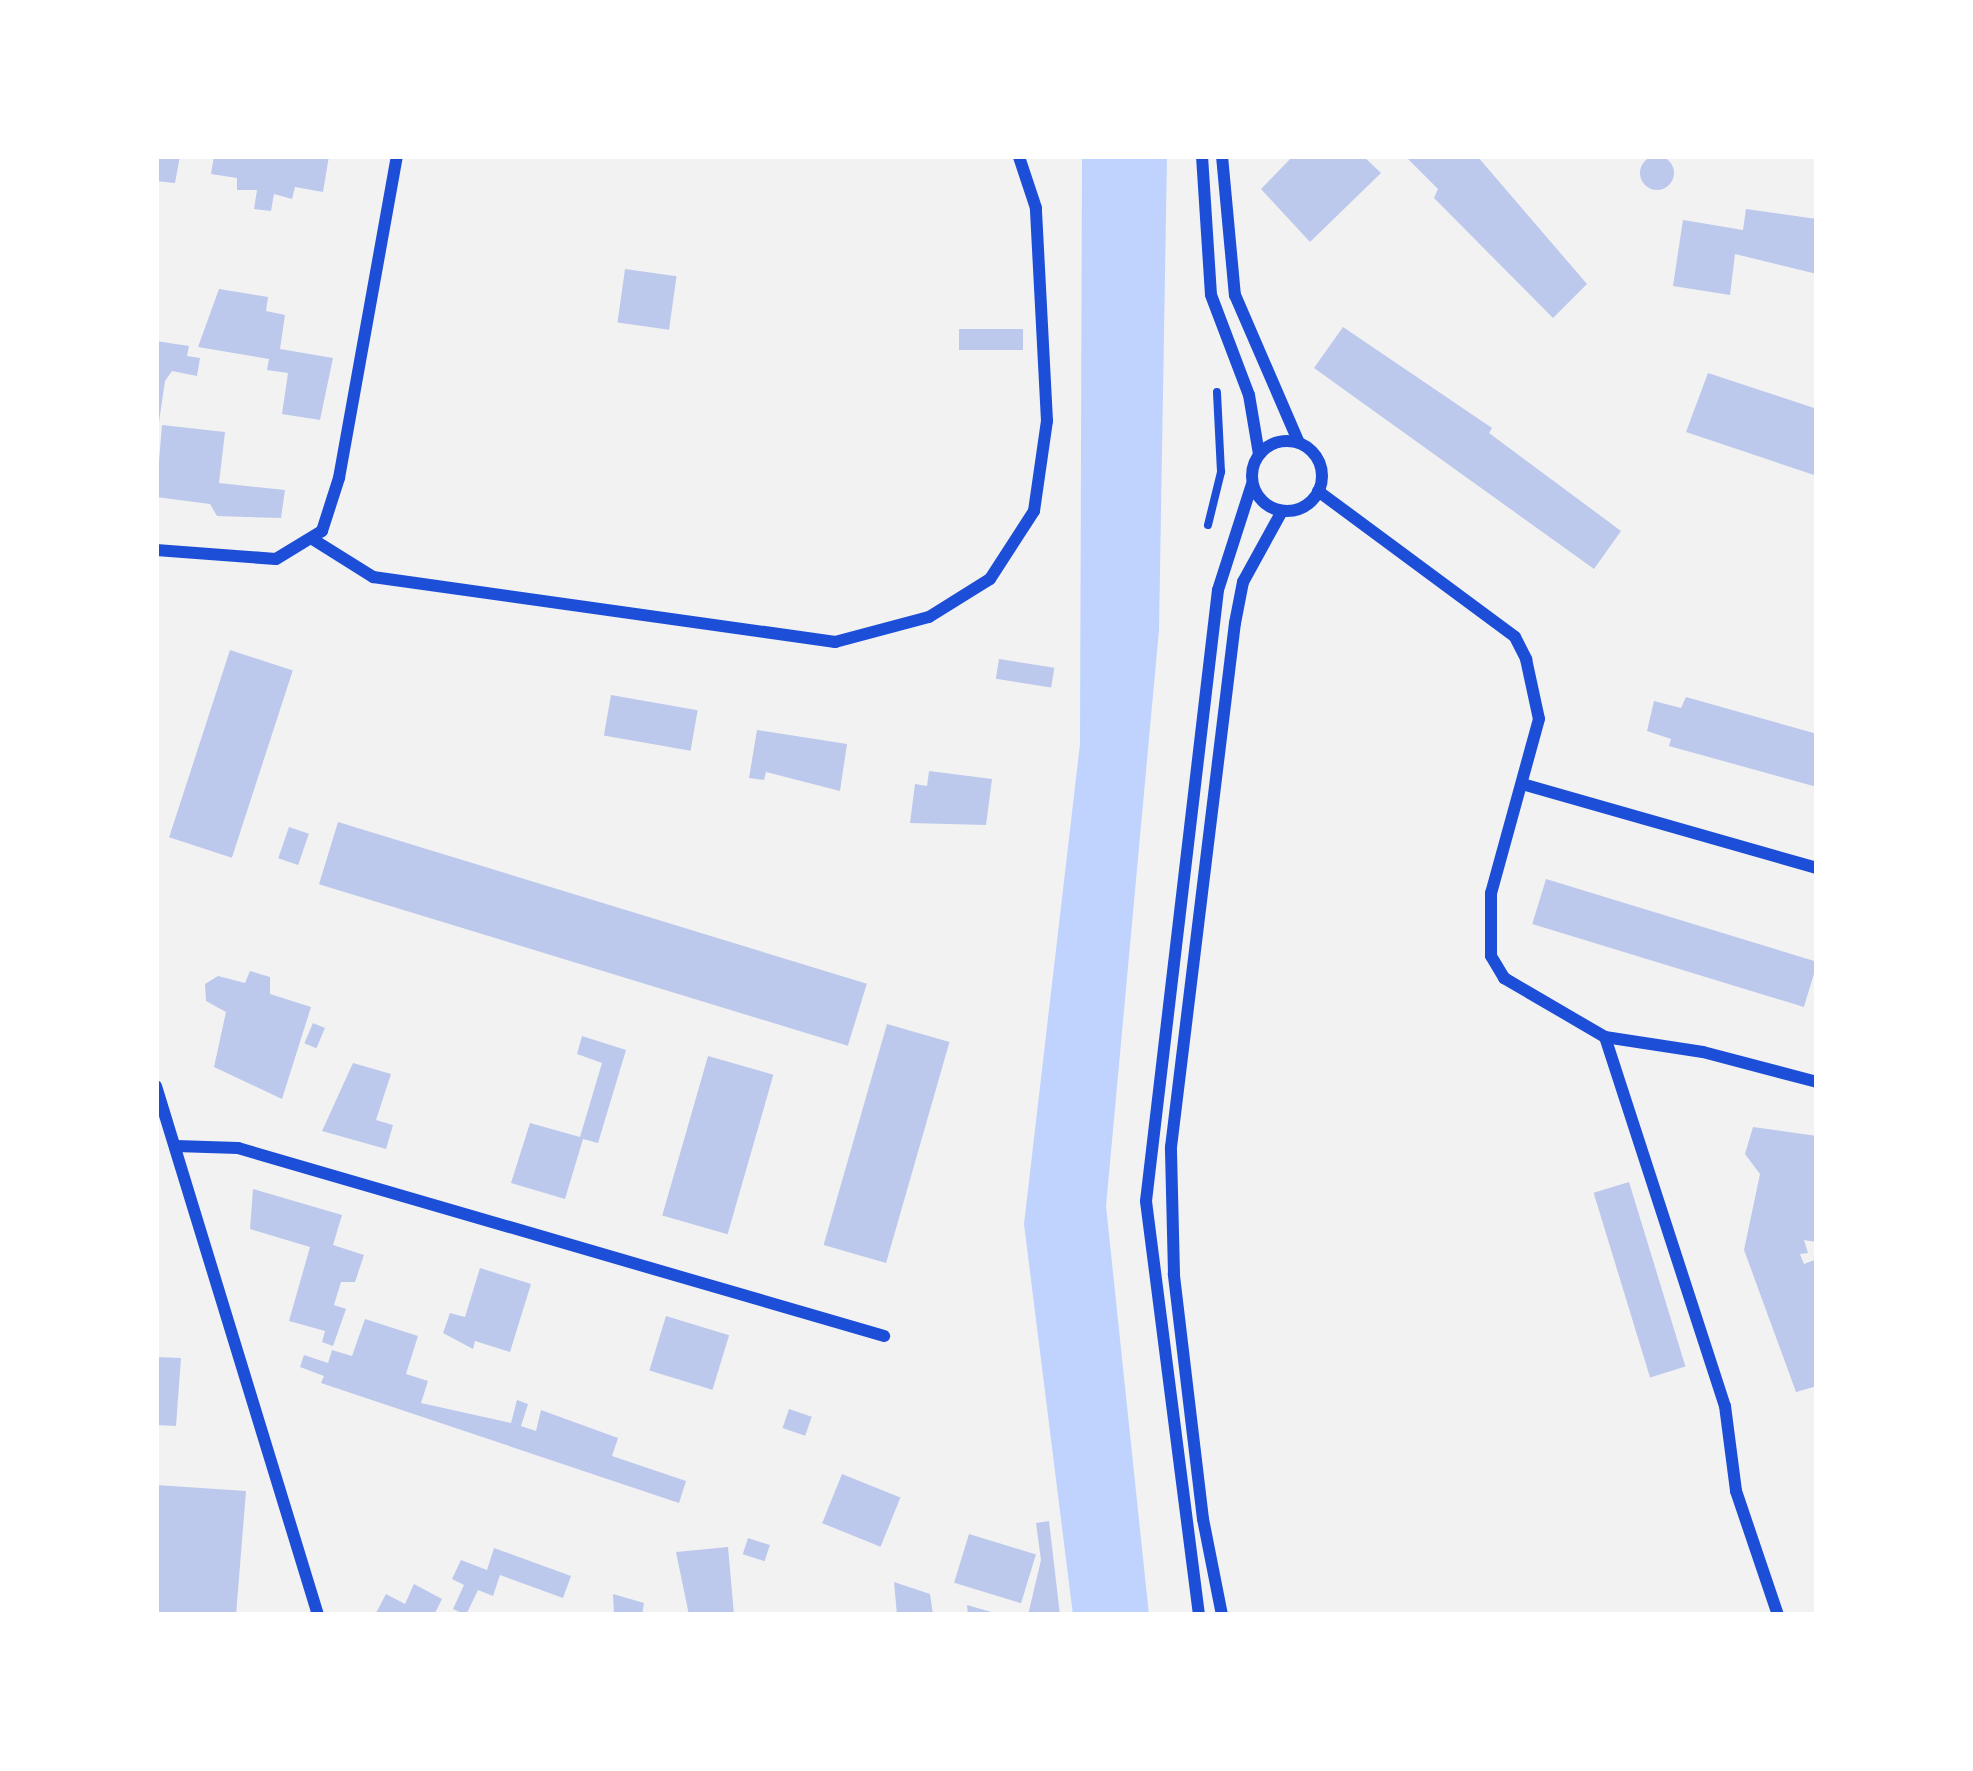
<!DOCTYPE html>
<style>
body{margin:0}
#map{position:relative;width:1973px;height:1771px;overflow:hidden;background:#f2f2f2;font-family:"Alegreya Sans",sans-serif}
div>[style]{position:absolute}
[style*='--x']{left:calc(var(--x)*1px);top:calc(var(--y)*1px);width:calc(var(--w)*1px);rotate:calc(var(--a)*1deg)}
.water>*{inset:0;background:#bfd3fe}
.building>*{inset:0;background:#bdc9ec;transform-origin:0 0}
.round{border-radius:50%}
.path>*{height:8px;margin:-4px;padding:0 4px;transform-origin:4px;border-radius:4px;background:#1d4ed8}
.minor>*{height:12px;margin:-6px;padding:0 6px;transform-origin:6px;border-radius:6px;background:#1d4ed8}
.minor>.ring{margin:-6px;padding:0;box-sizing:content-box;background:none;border:12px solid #1d4ed8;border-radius:50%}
span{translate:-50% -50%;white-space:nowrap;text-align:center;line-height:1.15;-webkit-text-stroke:12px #fff;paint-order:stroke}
.frame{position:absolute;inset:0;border:159px solid #fff;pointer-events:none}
</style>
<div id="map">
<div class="water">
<div style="clip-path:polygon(1082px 156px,1167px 156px,1159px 630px,1106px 1206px,1149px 1615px,1073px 1615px,1024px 1224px,1080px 744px)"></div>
</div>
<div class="building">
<div class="round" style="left:1640px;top:156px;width:34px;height:34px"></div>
<div style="clip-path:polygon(156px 156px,180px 156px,175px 183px,156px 181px)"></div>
<div style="clip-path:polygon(214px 156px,329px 156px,323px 192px,295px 187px,292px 199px,274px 194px,271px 211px,254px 209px,257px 190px,237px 190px,237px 178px,211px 174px)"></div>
<div style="clip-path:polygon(1293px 156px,1363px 156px,1381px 173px,1310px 242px,1261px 189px)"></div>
<div style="clip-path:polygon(1405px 156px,1477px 156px,1587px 284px,1553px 318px,1434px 198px,1438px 189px)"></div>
<div style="clip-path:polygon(1746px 209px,1817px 219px,1817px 274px,1735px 254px,1730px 295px,1673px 286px,1683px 220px,1743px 230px)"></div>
<div style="left:625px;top:269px;width:52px;height:54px;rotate:8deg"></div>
<div style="clip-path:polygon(219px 289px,268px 297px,266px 311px,285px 315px,280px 349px,333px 358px,320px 420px,282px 414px,288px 373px,267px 370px,269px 359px,198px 347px)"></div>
<div style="clip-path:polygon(1343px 327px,1492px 428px,1489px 433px,1621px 531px,1594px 569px,1314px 368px)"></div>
<div style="left:959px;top:329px;width:64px;height:21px"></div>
<div style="clip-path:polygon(156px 341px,189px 346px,187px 356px,200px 358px,197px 376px,172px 371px,165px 381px,159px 422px)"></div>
<div style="clip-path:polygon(1708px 373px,1817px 409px,1817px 476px,1686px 432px)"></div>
<div style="clip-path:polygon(162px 425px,225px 432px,219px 483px,285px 490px,281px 518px,217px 516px,210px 504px,156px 497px)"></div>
<div style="left:230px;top:650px;width:66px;height:197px;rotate:18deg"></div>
<div style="left:999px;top:659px;width:56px;height:20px;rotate:9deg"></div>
<div style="left:611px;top:695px;width:88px;height:41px;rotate:10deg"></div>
<div style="clip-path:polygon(1686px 697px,1817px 734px,1817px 787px,1669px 746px,1671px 739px,1647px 731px,1654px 701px,1681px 708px)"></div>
<div style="clip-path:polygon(757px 730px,847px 744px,840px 791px,766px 772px,764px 780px,749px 778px)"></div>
<div style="clip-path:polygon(929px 771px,992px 779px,986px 825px,910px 823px,915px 784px,927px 786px)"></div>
<div style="left:338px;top:822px;width:553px;height:65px;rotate:17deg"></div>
<div style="left:289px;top:827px;width:21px;height:33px;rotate:19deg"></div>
<div style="left:1546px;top:879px;width:284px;height:47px;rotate:17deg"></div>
<div style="clip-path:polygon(250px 971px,270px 977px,270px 994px,311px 1007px,282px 1099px,214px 1067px,226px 1012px,206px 1001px,205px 984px,218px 976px,245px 983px)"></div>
<div style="left:313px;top:1023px;width:13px;height:22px;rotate:23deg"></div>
<div style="left:887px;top:1024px;width:65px;height:230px;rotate:16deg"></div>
<div style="clip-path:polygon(582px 1036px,626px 1050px,598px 1143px,583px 1139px,565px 1199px,511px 1183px,530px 1123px,580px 1137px,602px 1063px,577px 1054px)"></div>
<div style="left:708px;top:1056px;width:68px;height:166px;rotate:16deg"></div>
<div style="clip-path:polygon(353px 1063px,391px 1074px,376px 1120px,393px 1125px,386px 1149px,322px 1131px)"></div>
<div style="clip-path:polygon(1753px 1127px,1817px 1136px,1817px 1242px,1804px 1240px,1808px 1253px,1800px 1254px,1804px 1264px,1817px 1259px,1817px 1386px,1796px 1392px,1744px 1250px,1760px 1174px,1745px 1154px)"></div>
<div style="left:1629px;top:1182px;width:193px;height:37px;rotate:73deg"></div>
<div style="clip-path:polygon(253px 1189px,342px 1215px,333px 1245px,364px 1255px,355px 1282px,341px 1282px,334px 1305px,346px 1309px,333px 1346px,322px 1342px,325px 1331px,289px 1321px,310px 1247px,250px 1229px)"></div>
<div style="clip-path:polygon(480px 1268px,531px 1284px,510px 1352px,475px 1341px,473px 1349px,443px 1333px,450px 1313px,465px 1317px)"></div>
<div style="left:666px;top:1316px;width:66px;height:57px;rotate:17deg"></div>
<div style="clip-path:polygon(365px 1319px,418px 1336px,406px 1374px,428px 1381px,421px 1403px,511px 1423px,517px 1400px,528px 1404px,521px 1426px,536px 1431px,541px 1410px,618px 1438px,612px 1456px,686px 1481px,679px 1503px,321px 1383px,324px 1376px,300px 1367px,304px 1355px,328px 1363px,332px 1350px,352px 1356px)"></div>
<div style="clip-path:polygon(156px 1357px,181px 1358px,176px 1426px,156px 1425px)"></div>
<div style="left:789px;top:1409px;width:24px;height:20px;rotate:19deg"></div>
<div style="left:842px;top:1474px;width:63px;height:53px;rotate:22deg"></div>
<div style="clip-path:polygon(156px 1485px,246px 1491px,236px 1615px,156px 1615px)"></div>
<div style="clip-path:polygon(1049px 1521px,1060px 1615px,1028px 1615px,1041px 1560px,1036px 1523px)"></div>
<div style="left:969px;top:1534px;width:70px;height:51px;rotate:17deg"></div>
<div style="left:748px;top:1538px;width:23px;height:17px;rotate:18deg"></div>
<div style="clip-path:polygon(728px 1547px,734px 1615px,689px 1615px,676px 1552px)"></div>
<div style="clip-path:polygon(494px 1548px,571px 1576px,563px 1598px,500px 1575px,493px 1596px,478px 1590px,466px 1615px,453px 1609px,464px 1585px,452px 1579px,461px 1560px,487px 1570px)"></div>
<div style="clip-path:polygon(894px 1582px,930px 1594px,933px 1615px,897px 1615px)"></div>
<div style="clip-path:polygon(414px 1584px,442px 1599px,434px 1615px,375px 1615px,386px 1594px,405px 1604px)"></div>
<div style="clip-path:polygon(613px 1594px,644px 1603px,642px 1615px,614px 1615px)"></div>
<div style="clip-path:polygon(967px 1605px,998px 1614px,998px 1615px,968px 1615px)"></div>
</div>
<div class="path">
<div style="--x:1208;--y:525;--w:55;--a:-76.2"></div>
<div style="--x:1221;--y:472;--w:80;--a:-92.9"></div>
</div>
<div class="minor">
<div style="--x:1202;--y:156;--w:139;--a:86.3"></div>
<div style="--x:1211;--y:295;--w:107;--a:69.2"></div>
<div style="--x:1249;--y:395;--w:60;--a:80.4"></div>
<div style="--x:1222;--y:156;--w:140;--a:84.7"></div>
<div style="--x:1235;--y:295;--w:161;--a:66.6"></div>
<div class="ring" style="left:1252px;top:441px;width:58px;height:58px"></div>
<div style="--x:1318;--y:491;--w:245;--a:36.5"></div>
<div style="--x:1515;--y:637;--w:25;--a:63"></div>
<div style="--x:1526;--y:659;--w:61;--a:77.8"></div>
<div style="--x:1539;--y:719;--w:180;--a:105.4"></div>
<div style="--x:1491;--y:893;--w:63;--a:90"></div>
<div style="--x:1491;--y:956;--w:26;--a:59"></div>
<div style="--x:1504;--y:978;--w:117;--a:30.3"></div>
<div style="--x:1605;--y:1037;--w:99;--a:8.7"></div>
<div style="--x:1703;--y:1052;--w:118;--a:14.7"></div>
<div style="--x:314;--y:540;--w:70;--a:32.1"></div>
<div style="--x:373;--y:577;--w:467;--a:8"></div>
<div style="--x:835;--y:642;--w:97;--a:-14.9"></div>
<div style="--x:929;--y:617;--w:72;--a:-31.9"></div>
<div style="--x:990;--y:579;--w:81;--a:-57.1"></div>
<div style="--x:1034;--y:511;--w:91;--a:-81.8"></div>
<div style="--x:1047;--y:421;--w:213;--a:-93"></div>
<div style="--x:1036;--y:208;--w:54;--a:-108.4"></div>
<div style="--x:156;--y:550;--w:120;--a:4.3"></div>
<div style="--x:276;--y:559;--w:54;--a:-31.3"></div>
<div style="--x:322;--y:531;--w:56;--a:-72.2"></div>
<div style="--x:339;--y:478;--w:327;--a:-79.8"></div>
<div style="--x:1522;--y:784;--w:307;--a:15.9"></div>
<div style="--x:1605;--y:1037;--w:388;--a:72"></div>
<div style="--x:1725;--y:1406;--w:86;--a:82.6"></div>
<div style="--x:1736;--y:1491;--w:131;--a:71.3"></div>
<div style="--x:156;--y:1086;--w:553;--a:72.97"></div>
<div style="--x:176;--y:1146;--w:62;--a:1.8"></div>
<div style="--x:238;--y:1148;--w:673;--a:16.23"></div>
<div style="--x:1199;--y:1615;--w:417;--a:-97.3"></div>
<div style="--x:1146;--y:1201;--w:615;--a:-83.28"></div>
<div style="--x:1218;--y:590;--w:111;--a:-72.2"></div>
<div style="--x:1222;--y:1615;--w:98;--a:-101.2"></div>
<div style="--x:1203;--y:1519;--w:247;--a:-96.8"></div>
<div style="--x:1174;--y:1274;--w:127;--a:-91.4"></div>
<div style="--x:1171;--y:1147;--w:528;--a:-83.04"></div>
<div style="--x:1235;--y:623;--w:42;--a:-79"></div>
<div style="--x:1243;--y:582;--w:81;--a:-61.2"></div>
</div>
<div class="frame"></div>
</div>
